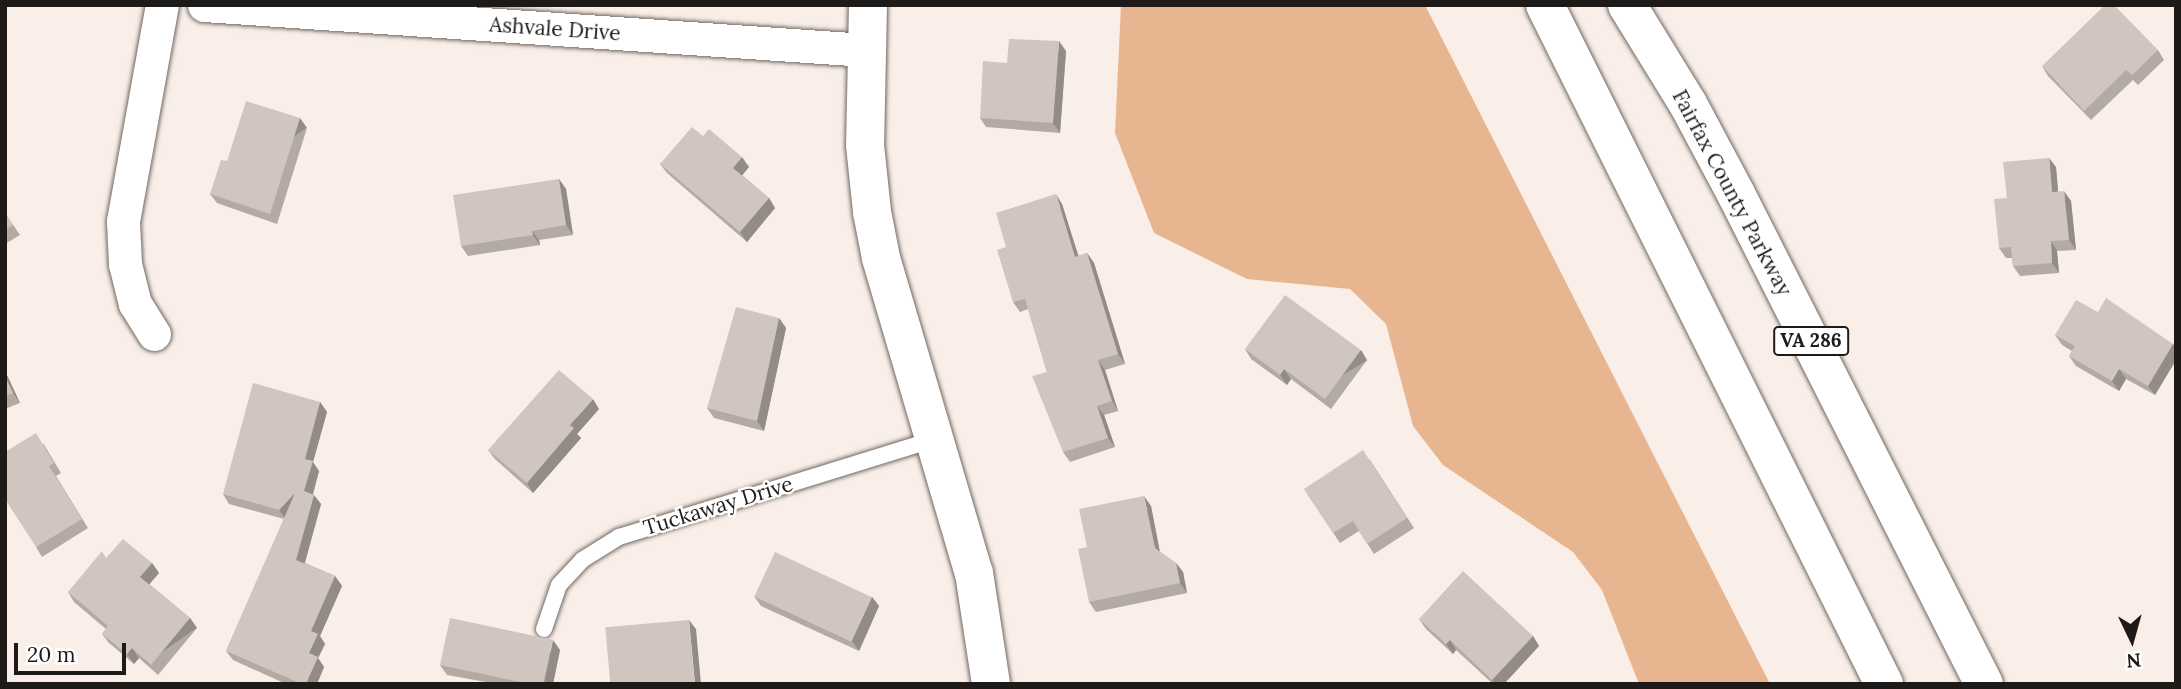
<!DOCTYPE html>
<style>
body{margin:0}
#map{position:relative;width:2181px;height:689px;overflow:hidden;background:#faefe8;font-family:Lora,serif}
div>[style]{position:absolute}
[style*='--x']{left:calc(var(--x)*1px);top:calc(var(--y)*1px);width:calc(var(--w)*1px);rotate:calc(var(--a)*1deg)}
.green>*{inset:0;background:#e7b691}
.roads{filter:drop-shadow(0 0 2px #716861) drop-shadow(0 0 2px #716861)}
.service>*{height:16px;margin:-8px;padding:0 8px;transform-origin:8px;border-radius:8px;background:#fff}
.minor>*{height:33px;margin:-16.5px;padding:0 16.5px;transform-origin:16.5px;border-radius:16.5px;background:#fff}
.tertiary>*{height:38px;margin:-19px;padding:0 19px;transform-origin:19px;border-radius:19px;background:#fff}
.trunk>*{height:38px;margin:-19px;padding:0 19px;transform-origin:19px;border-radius:19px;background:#fff}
.wall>*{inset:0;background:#b3aaa4}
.shaded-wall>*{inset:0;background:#928b86;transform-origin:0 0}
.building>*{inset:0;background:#d0c6bf;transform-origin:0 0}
span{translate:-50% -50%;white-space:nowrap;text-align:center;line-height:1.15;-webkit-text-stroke:5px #fff;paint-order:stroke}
.shield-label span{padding:2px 5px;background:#fff;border:2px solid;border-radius:5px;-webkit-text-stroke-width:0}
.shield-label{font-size:19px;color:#1e1a18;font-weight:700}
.street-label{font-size:21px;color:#1e1a18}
.frame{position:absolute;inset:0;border:7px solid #1e1a18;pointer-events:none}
.north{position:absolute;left:2097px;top:605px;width:70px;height:70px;-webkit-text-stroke:5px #fff;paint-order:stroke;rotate:175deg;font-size:19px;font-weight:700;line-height:28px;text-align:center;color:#1e1a18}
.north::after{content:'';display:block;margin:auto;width:24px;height:32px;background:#1e1a18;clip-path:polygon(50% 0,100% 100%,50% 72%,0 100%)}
.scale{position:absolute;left:14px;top:643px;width:112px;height:32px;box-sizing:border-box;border:4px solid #1e1a18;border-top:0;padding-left:9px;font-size:21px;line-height:24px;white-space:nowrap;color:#1e1a18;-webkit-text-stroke:5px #fff;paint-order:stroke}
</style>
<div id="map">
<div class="green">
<div style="clip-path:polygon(1121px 5px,1425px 5px,1770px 684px,1639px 684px,1602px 590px,1573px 552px,1443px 465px,1413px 426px,1386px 324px,1350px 289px,1247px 279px,1154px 233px,1115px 133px)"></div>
</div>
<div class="roads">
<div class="service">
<div style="--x:544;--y:629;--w:46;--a:-71.2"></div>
<div style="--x:559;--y:585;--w:34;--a:-47"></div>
<div style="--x:582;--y:560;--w:44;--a:-31.9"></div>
<div style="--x:619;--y:537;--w:332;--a:-17.2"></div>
</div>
<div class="minor">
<div style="--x:204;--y:5;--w:663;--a:3.89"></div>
<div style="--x:154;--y:334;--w:36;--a:-122"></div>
<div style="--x:135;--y:304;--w:41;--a:-104"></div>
<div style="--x:125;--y:264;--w:43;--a:-92.7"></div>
<div style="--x:123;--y:221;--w:219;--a:-79.8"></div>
</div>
<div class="tertiary">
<div style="--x:868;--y:5;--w:140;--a:91.2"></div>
<div style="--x:865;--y:145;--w:67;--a:84"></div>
<div style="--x:872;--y:212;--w:47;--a:78.9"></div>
<div style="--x:881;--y:258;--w:328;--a:73.6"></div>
<div style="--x:974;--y:573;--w:112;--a:81.3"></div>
</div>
<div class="trunk">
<div style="--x:1545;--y:5;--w:759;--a:63.47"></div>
<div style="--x:1627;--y:5;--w:116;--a:58.4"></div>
<div style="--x:1688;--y:104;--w:102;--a:61.9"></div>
<div style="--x:1736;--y:194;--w:549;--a:63.16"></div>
</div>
</div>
<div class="wall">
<div style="clip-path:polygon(2158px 50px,2164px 60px,2138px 85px,2133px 80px,2091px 120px,2048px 76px,2042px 66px)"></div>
<div style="clip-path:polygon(1066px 51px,1060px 133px,986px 127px,980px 118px,1007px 63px)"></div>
<div style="clip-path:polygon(307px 128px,277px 224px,217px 203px,210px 194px,227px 161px)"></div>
<div style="clip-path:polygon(703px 136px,749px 167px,742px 175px,769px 198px,775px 208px,747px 242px,667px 173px,660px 164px)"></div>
<div style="clip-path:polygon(2056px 167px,2058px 192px,2071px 201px,2076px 250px,2057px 251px,2059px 273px,2020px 276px,2013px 266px,2012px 258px,2006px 258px,1999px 248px)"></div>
<div style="clip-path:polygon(559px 179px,566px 189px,573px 235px,539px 240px,540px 245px,468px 256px,461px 246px)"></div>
<div style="clip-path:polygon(1062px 204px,1078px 256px,1087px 253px,1094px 263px,1125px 364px,1105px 370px,1118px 411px,1104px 415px,1115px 447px,1070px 462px,1063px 452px,1047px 372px,1028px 309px,1020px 312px,1013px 302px)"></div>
<div style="clip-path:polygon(5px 213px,20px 235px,5px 244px)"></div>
<div style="clip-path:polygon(2098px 312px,2173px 344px,2176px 348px,2176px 360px,2155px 395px,2126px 379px,2119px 391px,2076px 366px,2069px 356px,2072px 351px,2062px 345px,2055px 335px)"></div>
<div style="clip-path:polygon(779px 318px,786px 328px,764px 431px,714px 418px,707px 408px)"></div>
<div style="clip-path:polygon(1245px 349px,1367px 360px,1331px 409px,1291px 379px,1287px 385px,1251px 359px)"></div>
<div style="clip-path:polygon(5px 371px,20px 403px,5px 409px)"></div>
<div style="clip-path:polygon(320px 402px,327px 412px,313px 462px,319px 471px,313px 494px,321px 504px,305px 563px,335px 576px,342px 586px,320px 636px,325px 644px,318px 658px,324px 667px,317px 684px,286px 684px,233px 660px,226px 651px,284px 519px,229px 504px,223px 494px)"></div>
<div style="clip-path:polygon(599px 409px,577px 434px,581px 438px,533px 493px,495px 459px,488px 450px)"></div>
<div style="clip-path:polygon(43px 443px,61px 473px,56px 476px,88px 528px,42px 557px,36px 547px)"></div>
<div style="clip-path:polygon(1370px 460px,1414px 528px,1374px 554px,1359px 531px,1340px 543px,1304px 489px)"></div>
<div style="clip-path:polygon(1151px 506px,1160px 552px,1176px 563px,1183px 572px,1187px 593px,1096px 612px,1089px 602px)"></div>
<div style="clip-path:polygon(107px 558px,152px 563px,159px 573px,149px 584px,190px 618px,197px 628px,158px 675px,139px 658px,134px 664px,109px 643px,102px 634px,106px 629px,74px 602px,68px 592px)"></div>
<div style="clip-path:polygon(754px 596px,872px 597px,879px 606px,859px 651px,761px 606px)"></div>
<div style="clip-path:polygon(1419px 619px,1533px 636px,1539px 646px,1504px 684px,1493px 684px,1456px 650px,1453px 654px,1426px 629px)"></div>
<div style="clip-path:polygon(560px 650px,553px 684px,497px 684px,447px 675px,440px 665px)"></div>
</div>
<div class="shaded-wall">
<div style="clip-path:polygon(1059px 41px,1066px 51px,1060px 133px,1053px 123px)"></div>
<div style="left:300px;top:118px;width:12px;height:101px;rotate:55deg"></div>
<div style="clip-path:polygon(742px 157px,749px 167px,740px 178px,733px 168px)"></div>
<div style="clip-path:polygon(2049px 158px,2056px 167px,2059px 202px,2052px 192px)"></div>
<div style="clip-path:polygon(559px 179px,566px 189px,573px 235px,566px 225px)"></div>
<div style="clip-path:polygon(2064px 191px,2071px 201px,2076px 250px,2069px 240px)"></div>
<div style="clip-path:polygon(1056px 194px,1062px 204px,1082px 267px,1075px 257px)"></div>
<div style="clip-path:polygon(769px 198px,775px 208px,747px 242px,740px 232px)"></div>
<div style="clip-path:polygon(532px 231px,539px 240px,540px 245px,533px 235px)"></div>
<div style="clip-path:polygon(2051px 241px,2057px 251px,2059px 273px,2052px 263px)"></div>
<div style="clip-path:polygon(1087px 253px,1094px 263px,1125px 364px,1118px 354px)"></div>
<div style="clip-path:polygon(779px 318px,786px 328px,764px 431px,757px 421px)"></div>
<div style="clip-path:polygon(2173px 344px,2176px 348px,2176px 360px,2155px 395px,2148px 386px)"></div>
<div style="left:1361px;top:350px;width:12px;height:61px;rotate:59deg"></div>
<div style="clip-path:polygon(1098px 360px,1105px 370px,1118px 411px,1112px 401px)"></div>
<div style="clip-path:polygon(1284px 369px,1291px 379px,1287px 385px,1280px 375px)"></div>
<div style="clip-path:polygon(2119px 369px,2126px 379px,2119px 391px,2112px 381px)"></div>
<div style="clip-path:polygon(5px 371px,20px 403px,13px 393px,5px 376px)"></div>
<div style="clip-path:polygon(593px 399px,599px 409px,577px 434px,581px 438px,533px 493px,527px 483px,570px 425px)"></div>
<div style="clip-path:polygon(320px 402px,327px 412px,313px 462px,319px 471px,311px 501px,304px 491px,305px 459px)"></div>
<div style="clip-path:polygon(1097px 406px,1104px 415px,1115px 447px,1108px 438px)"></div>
<div style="clip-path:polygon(295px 493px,286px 519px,279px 510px)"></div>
<div style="clip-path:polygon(314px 495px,321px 504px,303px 569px,296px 560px)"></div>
<div style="clip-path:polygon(1144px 496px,1151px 506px,1161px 558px,1155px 548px)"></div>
<div style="clip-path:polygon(152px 563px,159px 573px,147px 587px,140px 577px)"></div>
<div style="clip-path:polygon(1176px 563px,1183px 572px,1187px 593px,1180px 583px)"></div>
<div style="clip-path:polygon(335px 576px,342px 586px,320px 636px,325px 644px,318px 658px,324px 667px,317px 684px,306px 684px,311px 631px)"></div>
<div style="clip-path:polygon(872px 597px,879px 606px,859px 651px,852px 641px)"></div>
<div style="left:190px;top:618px;width:12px;height:61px;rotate:55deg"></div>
<div style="clip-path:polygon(689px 620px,696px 629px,701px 684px,695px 684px)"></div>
<div style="clip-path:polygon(1533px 636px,1539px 646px,1504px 684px,1495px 684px,1492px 680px)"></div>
<div style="clip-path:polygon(553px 640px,560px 650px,553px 684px,544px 684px)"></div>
<div style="clip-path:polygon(1450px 640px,1456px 650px,1453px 654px,1446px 644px)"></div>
<div style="clip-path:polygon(132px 648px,139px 658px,134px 664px,127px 654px)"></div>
</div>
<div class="building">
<div style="clip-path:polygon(2105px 5px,2114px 5px,2158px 50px,2132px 75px,2126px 70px,2084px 111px,2042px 66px)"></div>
<div style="clip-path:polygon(1009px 39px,1059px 41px,1053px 123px,980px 118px,983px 61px,1007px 63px)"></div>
<div style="clip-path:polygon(246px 101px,300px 118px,270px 214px,210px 194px,221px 160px,227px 161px)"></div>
<div style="clip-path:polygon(692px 127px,703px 136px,709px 129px,742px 157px,733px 168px,769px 198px,740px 232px,660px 164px)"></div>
<div style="clip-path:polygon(2049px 158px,2052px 192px,2064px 191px,2069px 240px,2051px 241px,2052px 263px,2013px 266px,2011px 247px,1999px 248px,1994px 199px,2007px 198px,2003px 162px)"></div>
<div style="clip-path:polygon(559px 179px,566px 225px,532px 231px,533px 235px,461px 246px,453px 195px)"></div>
<div style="clip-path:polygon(1056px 194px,1075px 257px,1087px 253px,1118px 354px,1098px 360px,1112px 401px,1097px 406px,1108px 438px,1063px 452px,1032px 376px,1047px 372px,1025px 299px,1013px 302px,997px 250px,1006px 247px,996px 213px)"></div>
<div style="clip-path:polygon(5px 213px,13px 225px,5px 230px)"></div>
<div style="clip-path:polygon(1285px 295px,1361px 350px,1325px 399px,1284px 369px,1280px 375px,1245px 349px)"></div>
<div style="clip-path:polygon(2106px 298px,2173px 344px,2148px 386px,2119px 369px,2112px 381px,2069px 356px,2075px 346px,2055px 335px,2076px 300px,2098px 312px)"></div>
<div style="clip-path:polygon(736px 307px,779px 318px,757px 421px,707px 408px)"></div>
<div style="clip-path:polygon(559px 370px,593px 399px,570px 425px,574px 428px,527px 483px,488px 450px)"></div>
<div style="clip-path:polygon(5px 376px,13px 393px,5px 396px)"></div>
<div style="clip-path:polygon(253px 383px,320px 402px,305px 459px,313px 461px,304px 491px,314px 495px,296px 560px,335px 576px,311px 631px,318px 634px,309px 653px,318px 657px,306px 684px,302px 684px,226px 651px,295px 493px,279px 510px,223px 494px)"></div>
<div style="clip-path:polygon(36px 433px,54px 463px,49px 466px,82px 519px,36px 547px,5px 499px,5px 452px)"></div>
<div style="clip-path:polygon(1363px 450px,1407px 518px,1367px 544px,1353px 521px,1333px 533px,1304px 489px)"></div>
<div style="clip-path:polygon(1144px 496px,1155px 548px,1176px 563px,1180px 583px,1089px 602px,1078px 549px,1087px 547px,1079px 509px)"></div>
<div style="clip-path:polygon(123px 539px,152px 563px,140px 577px,190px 618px,151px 665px,132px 648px,127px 654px,102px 634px,108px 626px,68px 592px,102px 551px,106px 558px)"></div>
<div style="left:775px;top:552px;width:107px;height:49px;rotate:25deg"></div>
<div style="clip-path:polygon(1463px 571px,1533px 636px,1492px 680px,1450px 640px,1446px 644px,1419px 619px)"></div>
<div style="left:450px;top:618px;width:105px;height:48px;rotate:12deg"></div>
<div style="left:689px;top:620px;width:64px;height:84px;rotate:85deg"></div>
</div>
<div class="shield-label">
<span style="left:1811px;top:341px">VA 286</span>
</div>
<div class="street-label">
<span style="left:555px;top:29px;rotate:4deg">Ashvale Drive</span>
<span style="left:1732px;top:193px;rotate:62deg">Fairfax County Parkway</span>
<span style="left:718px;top:506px;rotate:-17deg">Tuckaway Drive</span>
</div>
<div class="frame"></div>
<div class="north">N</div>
<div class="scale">20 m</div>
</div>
